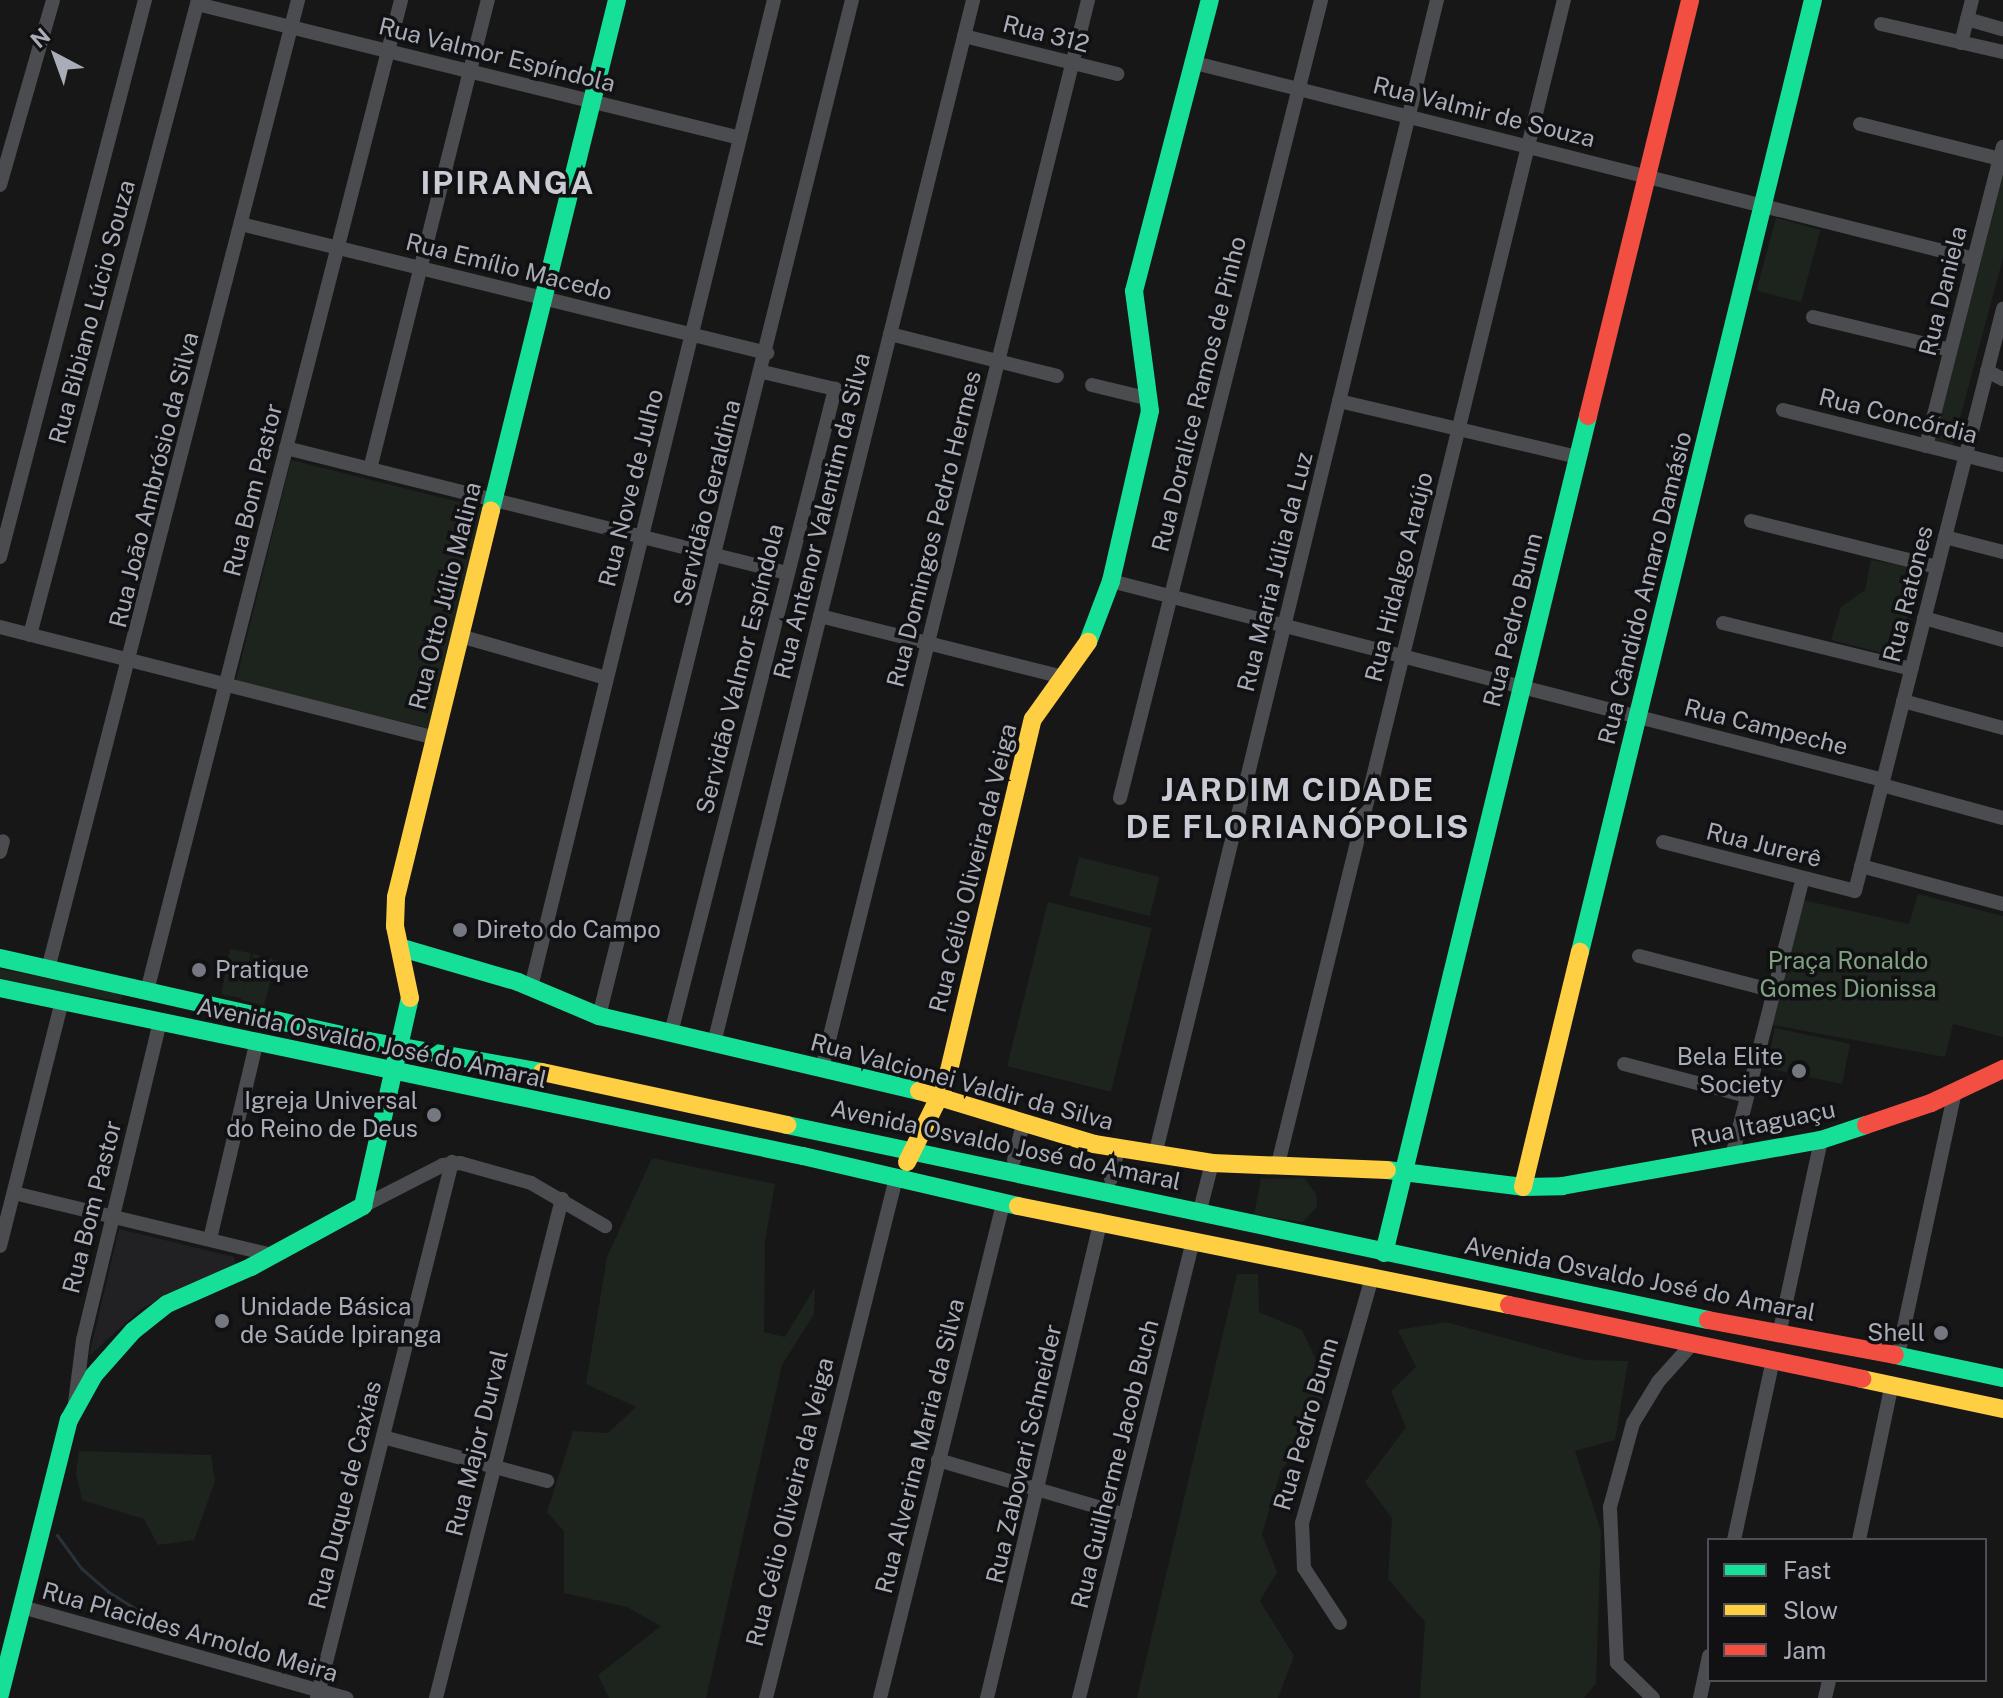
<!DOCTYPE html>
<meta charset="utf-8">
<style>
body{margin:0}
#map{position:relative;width:2003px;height:1698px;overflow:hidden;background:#171717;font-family:"Public Sans",sans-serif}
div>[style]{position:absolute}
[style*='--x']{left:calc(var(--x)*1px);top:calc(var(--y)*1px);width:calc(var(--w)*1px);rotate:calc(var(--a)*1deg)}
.built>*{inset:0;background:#212123}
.green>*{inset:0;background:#1d241e;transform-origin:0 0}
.stream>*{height:3px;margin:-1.5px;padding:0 1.5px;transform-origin:1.5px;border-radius:1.5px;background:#2a3239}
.street>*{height:14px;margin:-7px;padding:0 7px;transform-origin:7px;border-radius:7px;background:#4b4c50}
.fast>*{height:18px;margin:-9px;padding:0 9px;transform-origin:9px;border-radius:9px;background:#16e098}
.slow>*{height:18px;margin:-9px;padding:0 9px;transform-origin:9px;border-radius:9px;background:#ffcf43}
.jam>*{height:18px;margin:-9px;padding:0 9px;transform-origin:9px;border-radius:9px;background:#f24e42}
.dots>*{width:22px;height:22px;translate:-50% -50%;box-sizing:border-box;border:4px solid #111113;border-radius:50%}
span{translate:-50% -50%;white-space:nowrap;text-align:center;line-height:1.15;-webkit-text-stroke:7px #111113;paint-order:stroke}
.street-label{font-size:24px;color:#a8adb8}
.poi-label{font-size:24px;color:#a8adb8}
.left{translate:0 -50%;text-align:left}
.right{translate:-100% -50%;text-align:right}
.park-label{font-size:24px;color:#7fa381}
.district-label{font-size:32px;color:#c9ccd4;font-weight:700;letter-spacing:2px}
.legend{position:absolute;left:1707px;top:1538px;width:280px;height:144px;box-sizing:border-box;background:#111113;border:2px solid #4d4f55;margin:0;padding:10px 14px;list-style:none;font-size:24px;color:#a8adb8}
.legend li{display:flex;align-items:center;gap:16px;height:40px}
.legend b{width:40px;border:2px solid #4d4f55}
.north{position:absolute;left:16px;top:16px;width:80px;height:80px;-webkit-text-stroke:6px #111113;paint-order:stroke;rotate:319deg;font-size:22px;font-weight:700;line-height:32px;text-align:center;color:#a8adb8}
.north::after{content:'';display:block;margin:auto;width:28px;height:36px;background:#a8adb8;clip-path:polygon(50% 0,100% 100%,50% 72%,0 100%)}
</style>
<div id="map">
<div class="built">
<div style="clip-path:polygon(119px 1229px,234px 1257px,236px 1265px,142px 1308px,89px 1356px)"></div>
</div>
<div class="green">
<div style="clip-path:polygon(2003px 168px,2003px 258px,1952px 448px,1933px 444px)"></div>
<div style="left:1776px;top:218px;width:46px;height:75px;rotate:15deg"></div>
<div style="left:291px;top:460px;width:198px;height:227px;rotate:14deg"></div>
<div style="clip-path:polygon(1871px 560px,1918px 569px,1899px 657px,1831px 640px,1841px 607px,1865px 590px)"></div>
<div style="left:1079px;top:857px;width:83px;height:40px;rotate:14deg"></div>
<div style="clip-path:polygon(1918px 894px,2003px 916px,2003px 1037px,1953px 1024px,1945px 1057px,1768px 1024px,1803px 900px,1909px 924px)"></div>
<div style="left:1048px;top:902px;width:107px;height:169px;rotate:14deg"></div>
<div style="left:230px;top:949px;width:21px;height:46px;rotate:11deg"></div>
<div style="left:253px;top:954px;width:24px;height:47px;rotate:15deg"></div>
<div style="clip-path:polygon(0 969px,121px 993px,123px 997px,120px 1001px,0 983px)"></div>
<div style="left:1775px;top:1028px;width:77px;height:41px;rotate:12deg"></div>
<div style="clip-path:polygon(652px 1158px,775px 1184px,765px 1241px,764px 1332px,785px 1337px,815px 1287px,814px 1314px,782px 1365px,706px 1698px,609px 1698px,598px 1675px,661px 1626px,627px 1607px,564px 1593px,564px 1531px,547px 1512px,573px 1431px,608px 1433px,636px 1407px,586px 1384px,607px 1257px)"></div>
<div style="clip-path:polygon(1304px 1178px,1316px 1194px,1317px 1207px,1303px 1222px,1254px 1215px,1261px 1179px)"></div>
<div style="clip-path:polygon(1237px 1274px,1258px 1274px,1259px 1312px,1302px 1330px,1328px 1386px,1295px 1453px,1281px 1470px,1262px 1534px,1277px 1572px,1260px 1601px,1294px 1656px,1278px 1698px,1137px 1698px)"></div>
<div style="clip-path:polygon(1446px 1322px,1585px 1360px,1628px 1361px,1615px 1440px,1575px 1451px,1601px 1531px,1596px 1683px,1584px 1698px,1420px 1698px,1425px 1622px,1388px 1579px,1392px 1518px,1365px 1482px,1406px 1427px,1391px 1391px,1416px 1367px,1398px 1330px)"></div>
<div style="clip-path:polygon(79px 1451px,211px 1455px,215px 1481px,194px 1540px,158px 1545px,144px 1519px,82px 1500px,76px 1473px)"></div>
</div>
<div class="stream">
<div style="--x:57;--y:1535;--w:41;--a:54"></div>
<div style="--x:81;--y:1568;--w:35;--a:41"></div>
<div style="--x:107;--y:1591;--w:62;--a:31.9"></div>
</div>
<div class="street">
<div style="--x:197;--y:4;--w:559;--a:13.86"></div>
<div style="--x:1967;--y:19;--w:37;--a:16"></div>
<div style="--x:1881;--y:24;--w:125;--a:12.9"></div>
<div style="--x:964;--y:36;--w:158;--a:13.9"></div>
<div style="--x:1961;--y:43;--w:44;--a:-75.7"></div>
<div style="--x:1195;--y:63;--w:803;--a:14.12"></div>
<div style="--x:1860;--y:124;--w:144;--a:14"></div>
<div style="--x:0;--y:185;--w:192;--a:-74"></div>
<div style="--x:241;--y:224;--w:542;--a:13.78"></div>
<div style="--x:1813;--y:317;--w:141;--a:13.5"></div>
<div style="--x:890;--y:334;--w:172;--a:14.1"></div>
<div style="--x:1987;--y:371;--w:18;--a:27"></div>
<div style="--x:1092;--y:385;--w:60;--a:13.6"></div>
<div style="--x:1339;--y:401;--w:245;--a:13.2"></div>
<div style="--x:1783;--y:410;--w:227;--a:14"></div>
<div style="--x:1926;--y:446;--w:309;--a:-75.6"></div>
<div style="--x:286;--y:448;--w:516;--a:14.01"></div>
<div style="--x:370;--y:469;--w:484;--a:-75.9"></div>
<div style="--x:1751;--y:521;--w:192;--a:13.9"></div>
<div style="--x:1945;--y:537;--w:60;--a:14.5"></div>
<div style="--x:0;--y:557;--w:576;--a:-75.41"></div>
<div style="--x:1111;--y:581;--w:797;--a:14.45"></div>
<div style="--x:820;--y:616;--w:251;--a:14.1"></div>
<div style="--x:1924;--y:618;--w:82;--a:15.6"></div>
<div style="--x:1723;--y:623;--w:194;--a:13.7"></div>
<div style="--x:0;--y:627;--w:449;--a:14.3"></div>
<div style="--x:30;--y:635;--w:657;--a:-75.18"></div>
<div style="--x:460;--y:636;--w:152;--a:16"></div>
<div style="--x:1903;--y:701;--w:104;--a:15.1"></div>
<div style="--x:1882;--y:785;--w:125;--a:15.3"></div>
<div style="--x:1120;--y:798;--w:823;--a:-75.86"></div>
<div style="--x:1663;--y:842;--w:198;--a:14.3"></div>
<div style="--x:1855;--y:891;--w:601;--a:-75.73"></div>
<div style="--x:0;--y:852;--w:11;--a:-75"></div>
<div style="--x:1861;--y:866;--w:147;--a:15"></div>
<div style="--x:1639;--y:956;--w:139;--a:14.5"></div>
<div style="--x:48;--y:969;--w:1001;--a:-75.53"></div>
<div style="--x:531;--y:987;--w:1016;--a:-76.17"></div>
<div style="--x:147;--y:991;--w:1023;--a:-75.62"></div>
<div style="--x:599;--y:1016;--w:1047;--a:-76.02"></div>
<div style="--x:671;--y:1033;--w:665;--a:-75.71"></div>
<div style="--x:835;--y:389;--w:74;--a:-166.7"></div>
<div style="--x:714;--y:1043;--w:1075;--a:-76.05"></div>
<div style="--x:1624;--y:1064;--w:127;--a:14.6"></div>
<div style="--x:822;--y:1068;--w:1101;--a:-76.01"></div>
<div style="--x:1155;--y:1155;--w:1189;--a:-76.28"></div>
<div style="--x:1732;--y:1156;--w:287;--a:-75.7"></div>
<div style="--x:1014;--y:1160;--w:36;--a:-76"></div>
<div style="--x:1278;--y:1164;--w:1199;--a:-76.2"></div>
<div style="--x:1111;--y:1179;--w:31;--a:-77"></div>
<div style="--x:14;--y:1193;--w:266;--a:13.5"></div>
<div style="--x:363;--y:1206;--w:90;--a:-27.1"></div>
<div style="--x:443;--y:1165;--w:17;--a:-7"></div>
<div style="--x:460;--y:1163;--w:74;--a:15.7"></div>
<div style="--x:531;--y:1183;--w:86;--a:30.2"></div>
<div style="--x:1200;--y:1210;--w:49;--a:-75.7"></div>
<div style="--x:210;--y:1239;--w:200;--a:-76.7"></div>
<div style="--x:0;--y:1246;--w:253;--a:-75.8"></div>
<div style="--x:1780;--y:1330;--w:194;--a:-77.8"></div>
<div style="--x:1898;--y:1355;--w:269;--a:-77.8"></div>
<div style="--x:75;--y:1403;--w:64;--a:-82.8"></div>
<div style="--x:83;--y:1340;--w:327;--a:-76.4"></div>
<div style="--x:383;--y:1437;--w:170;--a:15"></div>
<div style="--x:938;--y:1460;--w:195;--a:16.4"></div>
<div style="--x:1734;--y:1540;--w:184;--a:-77.8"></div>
<div style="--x:1859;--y:1540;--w:160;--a:-78.1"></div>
<div style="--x:22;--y:1607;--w:337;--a:15.7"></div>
<div style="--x:1340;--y:1623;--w:66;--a:-123.2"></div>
<div style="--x:1304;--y:1568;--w:45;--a:-92.5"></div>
<div style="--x:1302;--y:1523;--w:256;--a:-74.1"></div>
<div style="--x:317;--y:1698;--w:553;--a:-75.86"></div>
<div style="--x:436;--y:1698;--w:515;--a:-75.83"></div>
<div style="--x:766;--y:1698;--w:536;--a:-75.96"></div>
<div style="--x:880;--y:1698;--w:509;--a:-76.02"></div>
<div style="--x:987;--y:1698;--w:491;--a:-76.6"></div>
<div style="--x:1079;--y:1698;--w:472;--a:-76"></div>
<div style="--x:1653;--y:1698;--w:50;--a:-135.8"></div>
<div style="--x:1617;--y:1663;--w:156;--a:-92.6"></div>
<div style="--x:1610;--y:1507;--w:87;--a:-74.7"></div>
<div style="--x:1633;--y:1423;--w:48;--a:-58.6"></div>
<div style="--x:1658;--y:1382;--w:52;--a:-48.1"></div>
<div style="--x:1700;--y:1698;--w:43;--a:-77.9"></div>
<div style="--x:1825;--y:1698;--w:18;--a:-77"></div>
</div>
<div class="fast">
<div style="--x:491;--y:510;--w:525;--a:-76.12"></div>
<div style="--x:1088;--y:642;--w:65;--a:-69.3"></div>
<div style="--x:1111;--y:581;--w:174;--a:-77.1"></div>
<div style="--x:1150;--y:411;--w:121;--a:-97.6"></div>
<div style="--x:1134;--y:291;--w:301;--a:-75.4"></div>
<div style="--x:402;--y:948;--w:121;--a:16.3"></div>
<div style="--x:518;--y:982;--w:88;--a:22.8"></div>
<div style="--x:599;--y:1016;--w:329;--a:13.2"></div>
<div style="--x:1580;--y:952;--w:980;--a:-76.25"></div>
<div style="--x:0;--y:958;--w:378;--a:12.7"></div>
<div style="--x:369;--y:1041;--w:176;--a:10.2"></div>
<div style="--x:0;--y:988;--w:820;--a:11.82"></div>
<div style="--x:803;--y:1156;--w:221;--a:13.1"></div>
<div style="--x:787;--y:1125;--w:941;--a:11.95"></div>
<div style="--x:1387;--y:1170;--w:137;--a:7.1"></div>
<div style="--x:1523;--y:1187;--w:39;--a:-1"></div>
<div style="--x:1562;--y:1186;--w:263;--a:-10.1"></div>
<div style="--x:1821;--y:1140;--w:47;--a:-18.4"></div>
<div style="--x:1384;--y:1253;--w:862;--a:-76.3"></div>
<div style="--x:1895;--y:1355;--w:110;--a:12"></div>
<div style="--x:0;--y:1694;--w:283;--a:-75.9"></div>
<div style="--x:69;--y:1420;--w:51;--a:-60.9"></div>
<div style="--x:94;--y:1375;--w:59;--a:-48.4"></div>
<div style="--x:133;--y:1331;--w:43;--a:-38.5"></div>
<div style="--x:167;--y:1304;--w:92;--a:-23.8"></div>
<div style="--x:251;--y:1267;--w:128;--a:-28.6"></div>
<div style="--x:363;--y:1206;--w:213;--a:-77.3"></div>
</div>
<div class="slow">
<div style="--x:410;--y:998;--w:74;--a:-101.8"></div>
<div style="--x:395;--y:926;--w:29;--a:-88"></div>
<div style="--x:396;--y:897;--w:398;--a:-76.2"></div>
<div style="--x:542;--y:1072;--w:251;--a:12.2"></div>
<div style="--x:919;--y:1091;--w:183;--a:16.8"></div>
<div style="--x:1094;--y:1144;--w:120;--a:9.1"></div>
<div style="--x:1212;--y:1163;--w:175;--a:2.3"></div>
<div style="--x:907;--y:1162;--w:88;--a:-63.7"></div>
<div style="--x:946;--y:1083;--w:374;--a:-76.6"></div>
<div style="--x:1033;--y:719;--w:95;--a:-54.5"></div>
<div style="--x:1523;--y:1187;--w:242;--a:-76.4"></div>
<div style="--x:1018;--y:1206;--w:501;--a:11.4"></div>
<div style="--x:1862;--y:1379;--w:144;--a:12"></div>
</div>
<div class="jam">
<div style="--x:1588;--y:416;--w:428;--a:-76.2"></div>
<div style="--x:1866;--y:1125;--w:69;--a:-18.7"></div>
<div style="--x:1931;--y:1103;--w:80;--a:-25.3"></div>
<div style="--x:1509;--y:1305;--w:361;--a:11.8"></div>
<div style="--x:1708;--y:1320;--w:190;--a:10.6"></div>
</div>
<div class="dots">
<div style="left:460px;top:930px;background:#757880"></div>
<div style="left:199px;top:970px;background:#757880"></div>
<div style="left:1799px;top:1071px;background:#757880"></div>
<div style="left:434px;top:1115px;background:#757880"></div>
<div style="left:222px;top:1321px;background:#757880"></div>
<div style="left:1941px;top:1333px;background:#757880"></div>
</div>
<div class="street-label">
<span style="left:1046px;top:34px;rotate:14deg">Rua 312</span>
<span style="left:497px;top:55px;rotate:14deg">Rua Valmor Espíndola</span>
<span style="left:1484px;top:112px;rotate:14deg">Rua Valmir de Souza</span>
<span style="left:509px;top:267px;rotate:14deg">Rua Emílio Macedo</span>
<span style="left:1943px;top:291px;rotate:-76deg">Rua Daniela</span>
<span style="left:92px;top:312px;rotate:-75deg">Rua Bibiano Lúcio Souza</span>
<span style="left:1199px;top:394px;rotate:-76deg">Rua Doralice Ramos de Pinho</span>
<span style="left:1898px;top:416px;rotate:14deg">Rua Concórdia</span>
<span style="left:154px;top:480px;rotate:-76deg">Rua João Ambrósio da Silva</span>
<span style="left:631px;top:488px;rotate:-76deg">Rua Nove de Julho</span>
<span style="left:253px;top:490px;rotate:-76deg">Rua Bom Pastor</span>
<span style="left:707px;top:503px;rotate:-76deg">Servidão Geraldina</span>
<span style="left:822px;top:516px;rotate:-76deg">Rua Antenor Valentim da Silva</span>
<span style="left:934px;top:529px;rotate:-76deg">Rua Domingos Pedro Hermes</span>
<span style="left:1275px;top:572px;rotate:-76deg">Rua Maria Júlia da Luz</span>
<span style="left:1399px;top:577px;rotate:-76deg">Rua Hidalgo Araújo</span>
<span style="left:1645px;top:588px;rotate:-76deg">Rua Cândido Amaro Damásio</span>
<span style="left:1908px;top:594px;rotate:-76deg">Rua Ratones</span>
<span style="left:445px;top:596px;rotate:-76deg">Rua Otto Júlio Malina</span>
<span style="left:1513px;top:620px;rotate:-76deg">Rua Pedro Bunn</span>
<span style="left:740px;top:669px;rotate:-76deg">Servidão Valmor Espíndola</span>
<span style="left:1766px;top:727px;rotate:14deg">Rua Campeche</span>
<span style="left:1764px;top:845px;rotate:14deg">Rua Jurerê</span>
<span style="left:973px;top:868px;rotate:-76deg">Rua Célio Oliveira da Veiga</span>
<span style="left:372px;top:1043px;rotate:12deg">Avenida Osvaldo José do Amaral</span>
<span style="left:962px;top:1082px;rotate:15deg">Rua Valcionei Valdir da Silva</span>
<span style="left:1763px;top:1124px;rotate:-12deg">Rua Itaguaçu</span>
<span style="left:1006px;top:1145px;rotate:12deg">Avenida Osvaldo José do Amaral</span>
<span style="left:92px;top:1207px;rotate:-76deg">Rua Bom Pastor</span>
<span style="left:1640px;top:1279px;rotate:11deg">Avenida Osvaldo José do Amaral</span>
<span style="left:1306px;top:1424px;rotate:-74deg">Rua Pedro Bunn</span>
<span style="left:477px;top:1443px;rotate:-76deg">Rua Major Durval</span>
<span style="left:920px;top:1446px;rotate:-76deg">Rua Alverina Maria da Silva</span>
<span style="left:1024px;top:1454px;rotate:-77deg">Rua Zabovari Schneider</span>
<span style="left:1115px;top:1464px;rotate:-76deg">Rua Guilherme Jacob Buch</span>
<span style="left:345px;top:1495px;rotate:-76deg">Rua Duque de Caxias</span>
<span style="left:790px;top:1502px;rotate:-76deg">Rua Célio Oliveira da Veiga</span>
<span style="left:190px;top:1632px;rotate:16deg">Rua Placides Arnoldo Meira</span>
</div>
<div class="poi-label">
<span class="left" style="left:476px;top:930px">Direto do Campo</span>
<span class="left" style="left:215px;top:970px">Pratique</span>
<span class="right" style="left:1783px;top:1071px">Bela Elite<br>Society</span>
<span class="right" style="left:418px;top:1115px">Igreja Universal<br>do Reino de Deus</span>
<span class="left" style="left:240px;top:1321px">Unidade Básica<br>de Saúde Ipiranga</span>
<span class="right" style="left:1925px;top:1333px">Shell</span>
</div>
<div class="park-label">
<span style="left:1848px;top:975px">Praça Ronaldo<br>Gomes Dionissa</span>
</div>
<div class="district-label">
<span style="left:508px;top:183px">IPIRANGA</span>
<span style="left:1298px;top:809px">JARDIM CIDADE<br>DE FLORIANÓPOLIS</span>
</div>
<ul class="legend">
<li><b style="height:10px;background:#16e098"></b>Fast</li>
<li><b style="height:10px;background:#ffcf43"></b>Slow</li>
<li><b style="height:10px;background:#f24e42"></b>Jam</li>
</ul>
<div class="north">N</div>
</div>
